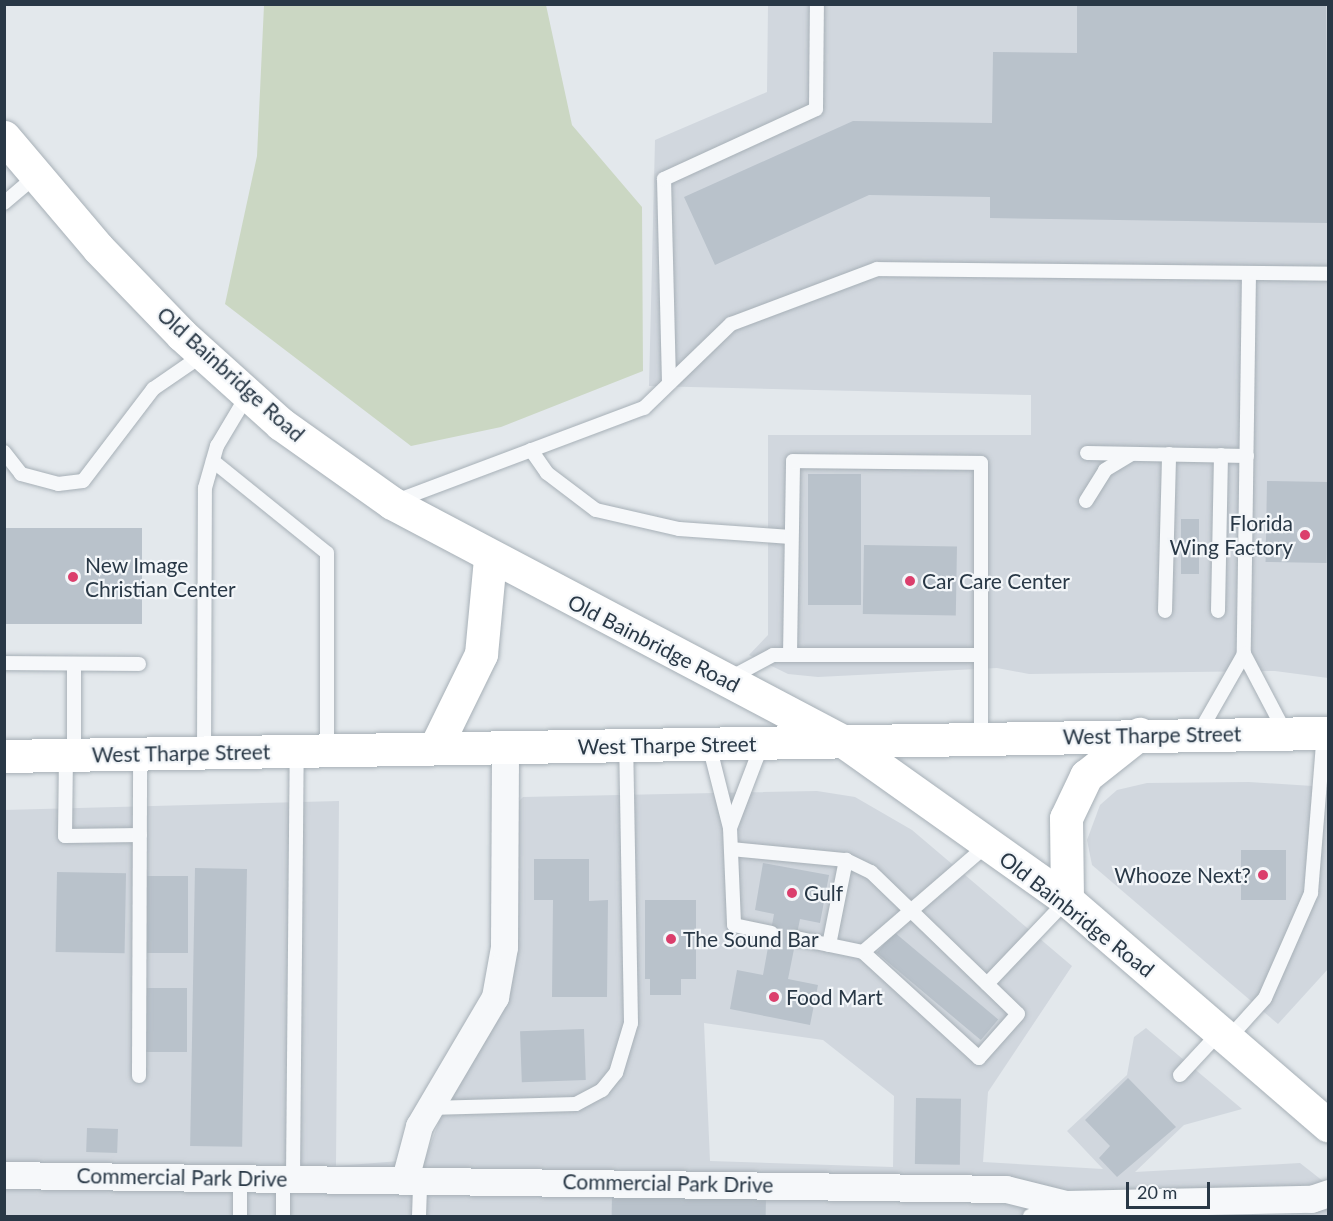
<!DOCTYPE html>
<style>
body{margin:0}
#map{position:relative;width:1333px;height:1221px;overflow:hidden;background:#e3e8ec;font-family:Lato,sans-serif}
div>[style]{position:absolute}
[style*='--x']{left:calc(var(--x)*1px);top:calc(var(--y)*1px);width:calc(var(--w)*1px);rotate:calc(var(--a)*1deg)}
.built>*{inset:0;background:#d1d7de}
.green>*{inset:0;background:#cbd7c3}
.building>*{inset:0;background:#b9c2cb;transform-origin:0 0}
.roads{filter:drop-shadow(0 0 2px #a7b0b7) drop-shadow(0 0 2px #a7b0b7)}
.lane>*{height:14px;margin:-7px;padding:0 7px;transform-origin:7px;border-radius:7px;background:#f6f8fa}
.street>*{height:27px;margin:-13.5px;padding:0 13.5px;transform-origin:13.5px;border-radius:13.5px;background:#f6f8fa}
.secondary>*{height:33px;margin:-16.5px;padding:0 16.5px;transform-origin:16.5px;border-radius:16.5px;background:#fff}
.dots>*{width:16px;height:16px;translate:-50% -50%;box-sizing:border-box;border:3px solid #f3f6f9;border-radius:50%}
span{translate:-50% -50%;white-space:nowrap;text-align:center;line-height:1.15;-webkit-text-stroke:4.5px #f3f6f9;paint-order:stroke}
.street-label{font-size:21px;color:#293846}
.poi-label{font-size:21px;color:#293846}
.right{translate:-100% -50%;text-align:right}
.left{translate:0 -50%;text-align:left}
.frame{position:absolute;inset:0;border:6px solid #293846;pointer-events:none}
.scale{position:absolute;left:1126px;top:1182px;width:84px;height:27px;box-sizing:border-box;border:3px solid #293846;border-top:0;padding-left:8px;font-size:18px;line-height:21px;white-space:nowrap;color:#293846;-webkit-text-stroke:4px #f3f6f9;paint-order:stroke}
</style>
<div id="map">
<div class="built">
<div style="clip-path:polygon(768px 5px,1328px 5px,1328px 678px,1275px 671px,1029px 674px,997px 668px,818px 677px,788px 674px,749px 655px,768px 635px,768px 435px,1031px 435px,1031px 395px,649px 386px,655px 140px,767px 92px)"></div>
<div style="clip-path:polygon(1249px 782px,1328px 787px,1328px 969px,1278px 1024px,1092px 865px,1087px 840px,1100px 805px,1117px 790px,1147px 783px)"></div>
<div style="clip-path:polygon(evenodd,817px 791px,855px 797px,912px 830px,1072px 966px,988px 1092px,983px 1162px,1103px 1169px,1067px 1131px,1127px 1075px,1134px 1037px,1146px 1028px,1242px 1109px,1184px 1125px,1135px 1172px,1300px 1163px,1328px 1185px,1328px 1216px,5px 1216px,4px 810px,339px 801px,336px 1166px,425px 1159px,456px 1076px,512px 982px,517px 803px,523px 797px,817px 791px,704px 1023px,823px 1040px,894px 1096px,893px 1167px,710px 1161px,704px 1023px)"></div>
</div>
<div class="green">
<div style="clip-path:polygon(264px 5px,546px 5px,572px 125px,642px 207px,643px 371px,501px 427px,411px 446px,225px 304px,257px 156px)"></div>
</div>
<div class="building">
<div style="clip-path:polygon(1077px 4px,1326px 4px,1328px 223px,990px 218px,990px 197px,869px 195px,715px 265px,684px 197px,853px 121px,992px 123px,993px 52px,1077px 53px)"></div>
<div style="left:808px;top:474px;width:53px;height:131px"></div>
<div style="left:1267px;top:481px;width:61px;height:81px;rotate:1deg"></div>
<div style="left:1181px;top:519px;width:18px;height:55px"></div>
<div style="left:4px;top:528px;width:138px;height:96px"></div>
<div style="left:864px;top:545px;width:93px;height:69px;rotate:1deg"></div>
<div style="left:1241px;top:850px;width:45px;height:50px"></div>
<div style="clip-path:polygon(534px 859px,589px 859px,589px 901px,608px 900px,607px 997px,552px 997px,553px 900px,534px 900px)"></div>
<div style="clip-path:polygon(763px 863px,829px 875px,820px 923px,800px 919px,788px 979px,818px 985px,810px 1025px,730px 1009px,737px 970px,763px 975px,774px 914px,755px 910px)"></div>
<div style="left:195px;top:868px;width:52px;height:278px;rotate:1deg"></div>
<div style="left:57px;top:872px;width:69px;height:80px;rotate:1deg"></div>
<div style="left:147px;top:876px;width:41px;height:77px"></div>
<div style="clip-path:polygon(645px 900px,696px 900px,696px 979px,681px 979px,681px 995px,650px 995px,650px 979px,645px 979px)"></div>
<div style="left:894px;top:932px;width:136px;height:27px;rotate:40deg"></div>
<div style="left:146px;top:988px;width:41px;height:64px"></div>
<div style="left:584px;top:1029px;width:51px;height:64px;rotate:88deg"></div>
<div style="clip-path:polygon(1128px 1078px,1176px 1127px,1117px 1177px,1099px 1158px,1110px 1146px,1085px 1120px)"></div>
<div style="left:916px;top:1098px;width:45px;height:66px;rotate:1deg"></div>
<div style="left:87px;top:1128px;width:31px;height:24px;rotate:2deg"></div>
<div style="left:612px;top:1195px;width:154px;height:21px;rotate:1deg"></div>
</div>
<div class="roads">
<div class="lane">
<div style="--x:4;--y:203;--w:43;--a:-40.3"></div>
<div style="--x:1249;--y:273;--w:381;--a:90.8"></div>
<div style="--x:1244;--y:654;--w:88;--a:62.3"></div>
<div style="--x:669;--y:383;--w:204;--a:-91.4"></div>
<div style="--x:664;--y:179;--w:167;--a:-24.7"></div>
<div style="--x:816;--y:109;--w:105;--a:-89.5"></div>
<div style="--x:531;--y:450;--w:28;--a:55"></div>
<div style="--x:547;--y:473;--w:61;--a:37.1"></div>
<div style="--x:596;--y:510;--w:85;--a:12.9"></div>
<div style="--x:679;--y:529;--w:112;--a:4.1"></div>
<div style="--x:4;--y:452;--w:28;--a:52"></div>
<div style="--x:21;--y:474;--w:38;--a:15"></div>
<div style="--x:58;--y:484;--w:25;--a:-7"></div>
<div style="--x:83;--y:481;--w:116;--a:-52.7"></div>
<div style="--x:153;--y:389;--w:62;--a:-34.5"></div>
<div style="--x:1087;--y:453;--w:160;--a:1.1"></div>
<div style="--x:213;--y:461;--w:146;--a:38.9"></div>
<div style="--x:327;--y:553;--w:197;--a:90"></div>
<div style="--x:396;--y:501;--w:265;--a:-20.6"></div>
<div style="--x:644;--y:408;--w:121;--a:-44"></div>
<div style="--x:731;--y:324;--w:156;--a:-20.6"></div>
<div style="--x:877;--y:269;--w:451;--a:0.6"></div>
<div style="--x:1086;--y:501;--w:36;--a:-58"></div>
<div style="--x:1105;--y:470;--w:31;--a:-31"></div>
<div style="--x:1165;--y:611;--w:157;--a:-88.5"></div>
<div style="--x:1218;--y:611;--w:156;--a:-88.9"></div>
<div style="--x:790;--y:655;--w:194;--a:-89.1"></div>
<div style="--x:793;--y:461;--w:188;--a:0.6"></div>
<div style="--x:981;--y:463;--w:276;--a:90"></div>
<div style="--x:4;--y:663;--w:135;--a:0.4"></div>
<div style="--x:730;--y:678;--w:49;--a:-28.1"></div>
<div style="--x:773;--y:655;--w:208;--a:0"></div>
<div style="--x:1199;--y:733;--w:91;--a:-60.3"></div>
<div style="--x:709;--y:745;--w:86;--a:75.8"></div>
<div style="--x:730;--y:828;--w:97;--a:87.6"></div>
<div style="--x:734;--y:925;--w:38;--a:12"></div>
<div style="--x:204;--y:752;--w:264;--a:-89.8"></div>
<div style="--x:205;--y:488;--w:44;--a:-74.1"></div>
<div style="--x:217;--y:446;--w:61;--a:-59.2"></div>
<div style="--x:66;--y:755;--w:81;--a:90.7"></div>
<div style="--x:65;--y:836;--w:75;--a:-0.8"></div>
<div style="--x:74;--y:755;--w:91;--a:-90"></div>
<div style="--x:730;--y:828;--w:90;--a:-69.1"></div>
<div style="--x:731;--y:849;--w:116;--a:5.5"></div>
<div style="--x:846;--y:860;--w:28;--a:26"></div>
<div style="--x:871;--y:872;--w:204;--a:44"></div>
<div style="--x:1018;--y:1014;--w:59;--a:131.6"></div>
<div style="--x:979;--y:1058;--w:157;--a:-137.6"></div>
<div style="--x:863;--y:952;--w:68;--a:-168.2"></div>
<div style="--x:829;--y:945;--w:87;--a:-78.7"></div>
<div style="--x:863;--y:952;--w:165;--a:-40.8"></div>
<div style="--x:987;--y:984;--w:116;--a:-46.4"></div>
<div style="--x:1228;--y:1039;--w:55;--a:-47.9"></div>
<div style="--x:1265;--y:998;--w:115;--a:-66.3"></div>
<div style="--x:1311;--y:893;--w:161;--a:-85.4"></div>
<div style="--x:1180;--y:1075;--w:59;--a:-47.1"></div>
<div style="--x:139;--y:1076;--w:322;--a:-89.8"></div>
<div style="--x:429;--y:1108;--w:147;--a:-1.6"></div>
<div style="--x:576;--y:1104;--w:30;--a:-28"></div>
<div style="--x:602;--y:1090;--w:22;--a:-51"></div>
<div style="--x:616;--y:1073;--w:52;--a:-73.3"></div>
<div style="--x:631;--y:1023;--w:277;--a:-91"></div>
<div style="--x:293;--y:1178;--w:427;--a:-89.5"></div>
<div style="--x:240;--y:1216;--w:39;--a:-90"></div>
<div style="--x:283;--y:1216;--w:38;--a:-90"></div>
<div style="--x:419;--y:1216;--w:37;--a:-88"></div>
<div style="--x:1030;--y:1216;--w:31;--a:-19"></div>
</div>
<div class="street">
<div style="--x:4;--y:1175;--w:1002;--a:0.8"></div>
<div style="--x:1006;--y:1189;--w:62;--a:14"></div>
<div style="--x:1066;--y:1204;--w:245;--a:-1.2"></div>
<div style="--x:1311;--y:1199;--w:18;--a:-19"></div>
<div style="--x:405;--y:1179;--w:55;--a:-75.2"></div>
<div style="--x:419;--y:1126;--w:150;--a:-59.5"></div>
<div style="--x:495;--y:997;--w:51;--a:-79.8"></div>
<div style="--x:504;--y:947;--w:200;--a:-89.7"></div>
</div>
<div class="secondary">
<div style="--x:4;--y:137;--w:145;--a:49.7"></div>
<div style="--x:98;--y:248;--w:121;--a:46"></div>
<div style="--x:182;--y:335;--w:133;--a:42"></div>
<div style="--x:281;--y:424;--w:136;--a:35.4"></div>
<div style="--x:392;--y:503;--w:514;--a:27.86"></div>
<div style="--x:846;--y:743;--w:271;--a:35.4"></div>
<div style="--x:1067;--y:900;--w:345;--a:40.8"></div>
<div style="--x:435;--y:748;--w:105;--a:-63.9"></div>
<div style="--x:481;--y:654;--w:95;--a:-84.6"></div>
<div style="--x:4;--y:756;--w:1324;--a:-1"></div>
<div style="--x:1067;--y:900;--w:82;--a:-90.7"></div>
<div style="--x:1066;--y:818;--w:47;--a:-64.5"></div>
<div style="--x:1086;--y:776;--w:68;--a:-38.4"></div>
</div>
</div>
<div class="dots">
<div style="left:1305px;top:535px;background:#db3e6c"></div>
<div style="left:73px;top:577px;background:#db3e6c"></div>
<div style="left:910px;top:581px;background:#db3e6c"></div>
<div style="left:1263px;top:875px;background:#db3e6c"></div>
<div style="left:792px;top:893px;background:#db3e6c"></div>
<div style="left:671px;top:939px;background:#db3e6c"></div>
<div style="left:774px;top:997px;background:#db3e6c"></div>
</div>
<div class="street-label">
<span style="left:231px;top:374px;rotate:42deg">Old Bainbridge Road</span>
<span style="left:654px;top:643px;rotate:27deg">Old Bainbridge Road</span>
<span style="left:1152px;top:735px;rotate:-1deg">West Tharpe Street</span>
<span style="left:667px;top:745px;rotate:-1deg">West Tharpe Street</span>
<span style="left:181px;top:753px;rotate:-1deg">West Tharpe Street</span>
<span style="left:1077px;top:914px;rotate:38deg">Old Bainbridge Road</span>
<span style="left:182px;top:1177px;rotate:1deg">Commercial Park Drive</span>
<span style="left:668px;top:1183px;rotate:1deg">Commercial Park Drive</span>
</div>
<div class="poi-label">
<span class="right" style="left:1293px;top:535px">Florida<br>Wing Factory</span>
<span class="left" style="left:85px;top:577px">New Image<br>Christian Center</span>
<span class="left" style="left:922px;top:581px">Car Care Center</span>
<span class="right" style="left:1251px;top:875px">Whooze Next?</span>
<span class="left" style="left:804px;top:893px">Gulf</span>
<span class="left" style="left:683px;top:939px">The Sound Bar</span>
<span class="left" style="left:786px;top:997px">Food Mart</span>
</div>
<div class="frame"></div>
<div class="scale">20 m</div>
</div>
